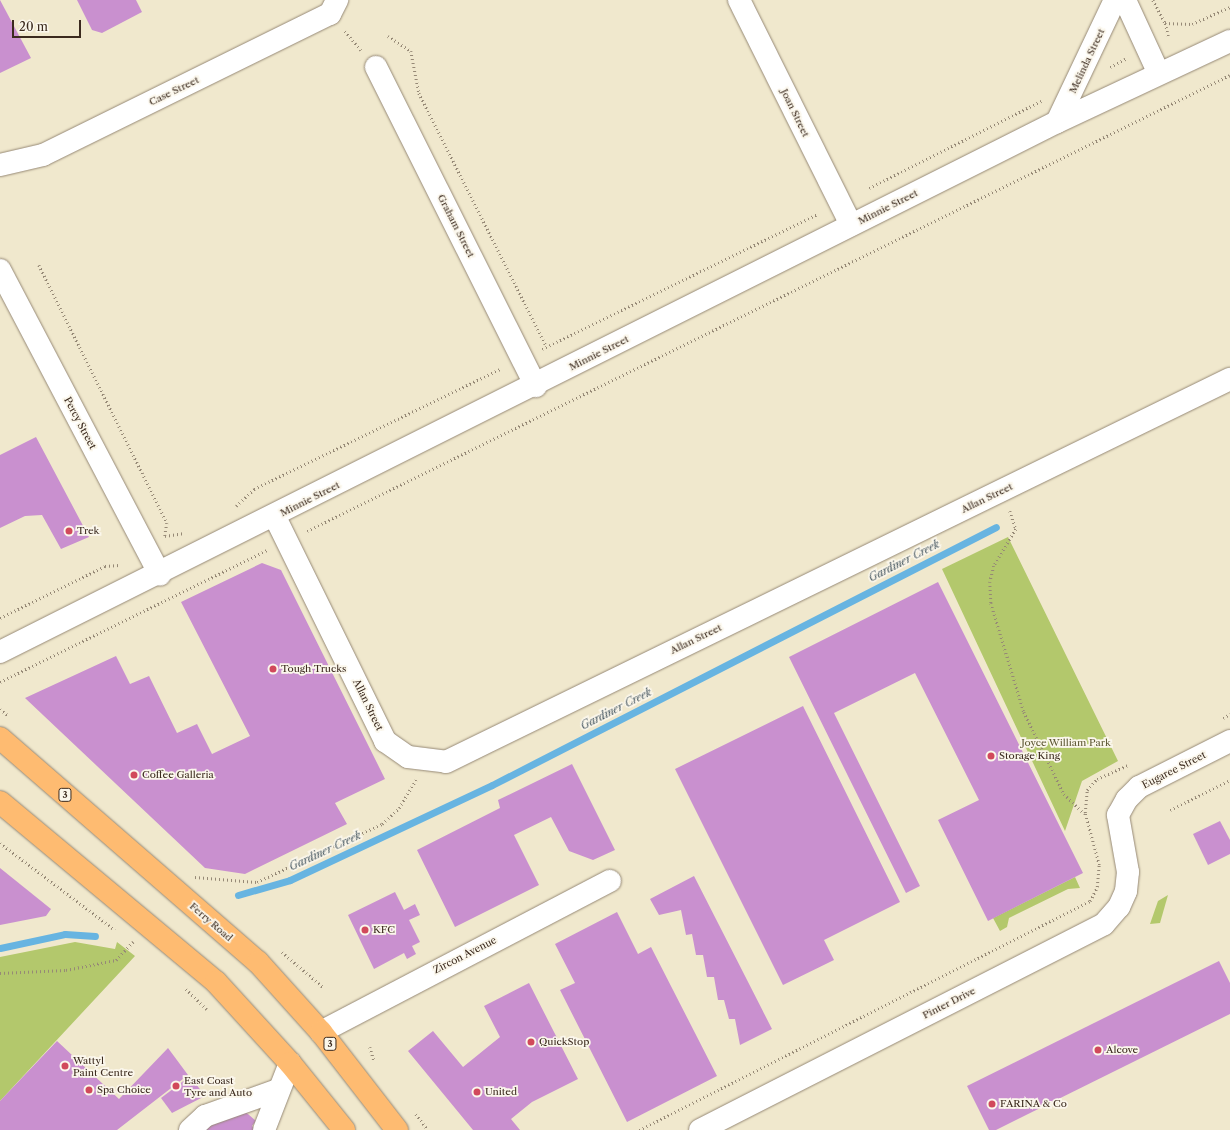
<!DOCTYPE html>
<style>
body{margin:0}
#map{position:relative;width:1230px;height:1130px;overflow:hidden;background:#f0e8cd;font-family:"Libre Caslon Text",serif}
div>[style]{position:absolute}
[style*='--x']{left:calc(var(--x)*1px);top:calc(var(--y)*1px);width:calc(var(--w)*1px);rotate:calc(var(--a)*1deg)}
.green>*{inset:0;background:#b3c86c}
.stream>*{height:7px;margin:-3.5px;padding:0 3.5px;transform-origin:3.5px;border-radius:3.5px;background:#67b4e1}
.building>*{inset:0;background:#c990cf}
.path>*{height:2.5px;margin-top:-1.25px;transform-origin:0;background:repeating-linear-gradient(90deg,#968976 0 1px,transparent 0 4px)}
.roads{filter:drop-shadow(0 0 1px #968976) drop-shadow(0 0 1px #968976)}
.minor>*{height:22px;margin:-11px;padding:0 11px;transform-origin:11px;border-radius:11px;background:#fff}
.major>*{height:22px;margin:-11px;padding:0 11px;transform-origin:11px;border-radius:11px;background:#febb71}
.dots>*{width:11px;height:11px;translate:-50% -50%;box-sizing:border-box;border:2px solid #fbf7ec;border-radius:50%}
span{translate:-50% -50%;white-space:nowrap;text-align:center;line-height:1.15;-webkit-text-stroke:3.5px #fbf7ec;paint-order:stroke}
.shield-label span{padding:1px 3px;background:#fbf7ec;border:1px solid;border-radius:3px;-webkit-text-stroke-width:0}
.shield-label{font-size:9px;color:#3b2a1e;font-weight:700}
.street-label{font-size:10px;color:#3b2a1e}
.poi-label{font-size:10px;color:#3b2a1e}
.left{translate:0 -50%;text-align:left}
.park-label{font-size:10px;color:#5f5935}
.water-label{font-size:11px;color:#4a5a62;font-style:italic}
.scale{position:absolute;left:12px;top:20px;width:69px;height:18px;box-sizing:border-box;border:2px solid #3b2a1e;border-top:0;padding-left:5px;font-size:12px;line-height:14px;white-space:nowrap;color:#3b2a1e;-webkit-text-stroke:3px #fbf7ec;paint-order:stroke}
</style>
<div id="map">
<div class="green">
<div style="clip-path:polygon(1008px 537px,1118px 761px,1082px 781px,1065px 831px,942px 569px)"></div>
<div style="clip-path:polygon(1075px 877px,1080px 888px,1068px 889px,1009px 918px,1007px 927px,1000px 931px,993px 918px)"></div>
<div style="clip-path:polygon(1168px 895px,1160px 923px,1150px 924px,1158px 901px)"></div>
<div style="clip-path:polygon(75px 942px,115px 949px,117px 942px,135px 956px,0 1101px,0 957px)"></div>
</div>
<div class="stream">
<div style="--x:238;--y:895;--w:54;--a:-16.1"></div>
<div style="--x:290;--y:880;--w:223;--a:-25.2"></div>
<div style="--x:492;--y:785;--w:566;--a:-27.11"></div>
<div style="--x:0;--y:948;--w:66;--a:-12.2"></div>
<div style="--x:65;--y:934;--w:30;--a:4"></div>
</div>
<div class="building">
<div style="clip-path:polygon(0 0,31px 58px,0 73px)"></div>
<div style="clip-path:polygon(77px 0,136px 0,142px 12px,102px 33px,92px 30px)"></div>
<div style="clip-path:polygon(36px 437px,89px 537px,61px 549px,42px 515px,25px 516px,0 528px,0 455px)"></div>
<div style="clip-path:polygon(262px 563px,281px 570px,385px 779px,335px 803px,347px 824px,245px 874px,205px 868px,25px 698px,116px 656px,130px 684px,149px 676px,177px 733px,197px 724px,212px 754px,250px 736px,181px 602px)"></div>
<div style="clip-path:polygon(938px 582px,1083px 873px,988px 921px,938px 820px,979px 800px,915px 673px,834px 713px,920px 886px,906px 893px,789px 657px)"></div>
<div style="clip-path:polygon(803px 706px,900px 902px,824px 940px,834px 960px,783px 985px,675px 769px)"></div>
<div style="clip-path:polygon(572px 764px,615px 850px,593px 860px,569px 851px,551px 817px,514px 835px,539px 885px,455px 927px,417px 850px,500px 808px,498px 800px)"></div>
<div style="clip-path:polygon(1220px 821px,1230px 840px,1230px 854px,1208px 865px,1193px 834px)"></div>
<div style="clip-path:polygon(0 868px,51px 909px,46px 916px,0 925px)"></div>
<div style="clip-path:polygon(694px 876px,772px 1029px,740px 1045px,735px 1019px,729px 1019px,724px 1000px,718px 1000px,714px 977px,707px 977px,703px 955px,696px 955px,692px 934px,686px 935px,681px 910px,659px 915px,650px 899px)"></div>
<div style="clip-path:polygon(395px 892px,404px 910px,415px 904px,420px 915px,409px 920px,420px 942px,412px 946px,416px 954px,407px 959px,404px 953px,374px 969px,348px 915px)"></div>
<div style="clip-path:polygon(617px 912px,638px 954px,651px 947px,717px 1076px,627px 1122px,560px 990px,575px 983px,555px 944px)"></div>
<div style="clip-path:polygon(1219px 961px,1230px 983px,1230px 1014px,996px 1130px,989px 1130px,967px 1086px)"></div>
<div style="clip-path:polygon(529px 983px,578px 1079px,532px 1102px,511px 1119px,520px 1130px,473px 1130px,408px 1051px,433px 1031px,463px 1067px,500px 1037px,484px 1006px)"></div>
<div style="clip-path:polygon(57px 1041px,119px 1099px,168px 1048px,188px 1075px,117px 1130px,0 1130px,0 1101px)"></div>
<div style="clip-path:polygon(190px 1076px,205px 1096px,172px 1113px,161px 1098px)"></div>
<div style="clip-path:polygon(241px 1108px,256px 1121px,252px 1126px,257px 1130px,202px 1130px)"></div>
</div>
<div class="path">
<div style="--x:1153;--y:0;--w:26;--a:62"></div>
<div style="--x:345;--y:31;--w:25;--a:50"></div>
<div style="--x:388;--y:36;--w:27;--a:33"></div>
<div style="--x:411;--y:51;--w:43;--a:79.2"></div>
<div style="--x:419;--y:93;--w:283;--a:63.3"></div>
<div style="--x:1168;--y:36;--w:13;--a:-103"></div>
<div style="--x:1165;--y:23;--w:27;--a:2"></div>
<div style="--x:1192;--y:24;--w:42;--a:-24.1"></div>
<div style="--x:1110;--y:67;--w:19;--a:-28"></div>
<div style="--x:869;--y:188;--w:193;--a:-26.8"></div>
<div style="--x:39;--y:265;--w:288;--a:63.6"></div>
<div style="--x:167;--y:523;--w:13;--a:99"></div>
<div style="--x:165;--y:536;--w:18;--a:-9"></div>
<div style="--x:542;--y:349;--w:306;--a:-26.1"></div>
<div style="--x:236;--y:506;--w:25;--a:-43"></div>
<div style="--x:254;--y:489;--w:274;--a:-26"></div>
<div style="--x:1010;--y:511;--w:19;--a:72"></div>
<div style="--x:1016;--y:529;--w:43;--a:120.7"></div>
<div style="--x:994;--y:566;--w:16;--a:104"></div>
<div style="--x:990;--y:582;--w:21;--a:87"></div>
<div style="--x:991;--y:603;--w:114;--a:73.2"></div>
<div style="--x:1024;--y:712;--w:91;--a:64"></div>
<div style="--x:1064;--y:794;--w:28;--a:44"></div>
<div style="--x:307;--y:531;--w:1029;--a:-26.29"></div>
<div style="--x:0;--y:618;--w:117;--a:-26.3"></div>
<div style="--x:105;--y:566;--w:14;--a:-4"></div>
<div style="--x:0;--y:682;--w:298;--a:-26.3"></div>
<div style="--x:0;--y:709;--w:11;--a:38"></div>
<div style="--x:1223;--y:718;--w:8;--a:-30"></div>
<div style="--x:1170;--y:810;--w:67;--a:-26.6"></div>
<div style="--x:0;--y:843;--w:144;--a:37.1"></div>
<div style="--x:195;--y:877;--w:62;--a:4.6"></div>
<div style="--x:257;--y:882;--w:138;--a:-24.9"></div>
<div style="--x:382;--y:824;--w:23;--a:-43"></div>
<div style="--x:399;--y:808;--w:33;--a:-59"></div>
<div style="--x:282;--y:952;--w:54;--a:40.5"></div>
<div style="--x:0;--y:973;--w:66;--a:-2.6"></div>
<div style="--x:66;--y:970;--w:51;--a:-11.3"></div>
<div style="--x:116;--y:960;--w:25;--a:-47"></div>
<div style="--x:186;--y:989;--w:29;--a:44"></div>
<div style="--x:370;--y:1047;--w:14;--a:73"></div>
<div style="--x:416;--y:1114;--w:20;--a:53"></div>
<div style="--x:639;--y:1130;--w:506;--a:-26.92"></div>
<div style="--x:1090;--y:901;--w:16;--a:-63"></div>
<div style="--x:1097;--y:887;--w:22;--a:-85"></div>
<div style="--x:1099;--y:865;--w:54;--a:-105.1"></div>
<div style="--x:1085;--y:813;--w:23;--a:-85"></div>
<div style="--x:1087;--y:790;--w:15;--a:-48"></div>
<div style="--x:1097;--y:779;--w:35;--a:-24"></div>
</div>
<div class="roads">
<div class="minor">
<div style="--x:739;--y:0;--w:251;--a:63.5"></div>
<div style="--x:1125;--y:0;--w:81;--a:65.3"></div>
<div style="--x:376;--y:67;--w:357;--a:63.4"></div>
<div style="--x:1057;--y:122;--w:135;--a:-64.6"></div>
<div style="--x:0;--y:165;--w:44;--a:-13.1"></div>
<div style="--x:43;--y:155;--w:320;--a:-26.2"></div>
<div style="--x:330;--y:14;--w:16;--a:-63"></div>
<div style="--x:0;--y:270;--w:344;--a:62.3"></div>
<div style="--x:275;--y:517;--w:250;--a:63.8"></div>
<div style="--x:385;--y:741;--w:28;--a:35"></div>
<div style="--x:408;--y:757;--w:38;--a:7"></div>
<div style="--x:446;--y:762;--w:873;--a:-26.04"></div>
<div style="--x:0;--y:652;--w:1182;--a:-26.63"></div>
<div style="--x:1057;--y:122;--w:191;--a:-25.1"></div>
<div style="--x:321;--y:1032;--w:326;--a:-27.6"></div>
<div style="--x:190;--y:1130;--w:21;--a:-43"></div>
<div style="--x:205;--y:1116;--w:77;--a:-19.6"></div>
<div style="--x:264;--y:1130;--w:72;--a:-68.8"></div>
<div style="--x:700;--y:1130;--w:453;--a:-27"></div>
<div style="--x:1104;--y:924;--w:23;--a:-49"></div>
<div style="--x:1119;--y:907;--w:17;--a:-66"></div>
<div style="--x:1126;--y:891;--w:19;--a:-84"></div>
<div style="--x:1128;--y:872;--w:58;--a:-100"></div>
<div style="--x:1118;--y:815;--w:18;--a:-61"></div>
<div style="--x:1127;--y:799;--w:17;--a:-45"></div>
<div style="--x:1139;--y:787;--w:102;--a:-26.8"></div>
</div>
<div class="major">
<div style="--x:0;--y:738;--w:342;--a:41"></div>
<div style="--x:258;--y:962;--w:94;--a:48"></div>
<div style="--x:321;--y:1032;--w:124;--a:52.2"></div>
<div style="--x:0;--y:802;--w:281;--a:39.8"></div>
<div style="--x:216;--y:982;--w:110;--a:47.6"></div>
<div style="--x:290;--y:1063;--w:86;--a:51.1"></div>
</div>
</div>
<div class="dots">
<div style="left:69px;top:531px;background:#d1495b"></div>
<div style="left:273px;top:669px;background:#d1495b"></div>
<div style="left:991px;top:756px;background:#d1495b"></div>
<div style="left:134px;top:775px;background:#d1495b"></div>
<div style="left:365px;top:930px;background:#d1495b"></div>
<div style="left:531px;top:1042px;background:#d1495b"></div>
<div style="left:1098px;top:1050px;background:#d1495b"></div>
<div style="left:65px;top:1066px;background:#d1495b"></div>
<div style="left:176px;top:1086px;background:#d1495b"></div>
<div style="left:89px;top:1090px;background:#d1495b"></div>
<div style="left:477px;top:1092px;background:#d1495b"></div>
<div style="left:992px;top:1104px;background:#d1495b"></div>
</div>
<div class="shield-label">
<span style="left:65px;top:795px">3</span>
<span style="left:330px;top:1044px">3</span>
</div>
<div class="street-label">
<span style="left:1087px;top:61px;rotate:-65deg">Melinda Street</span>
<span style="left:174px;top:91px;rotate:-26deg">Case Street</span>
<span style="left:795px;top:113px;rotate:64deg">Joan Street</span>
<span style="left:888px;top:207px;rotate:-27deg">Minnie Street</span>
<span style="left:456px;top:226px;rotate:63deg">Graham Street</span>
<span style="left:599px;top:353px;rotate:-27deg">Minnie Street</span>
<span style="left:80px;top:423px;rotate:62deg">Percy Street</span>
<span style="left:987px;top:498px;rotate:-26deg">Allan Street</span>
<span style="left:310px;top:499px;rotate:-27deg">Minnie Street</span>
<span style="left:696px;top:639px;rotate:-26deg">Allan Street</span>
<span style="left:368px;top:705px;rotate:64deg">Allan Street</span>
<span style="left:1174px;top:770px;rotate:-27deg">Eugaree Street</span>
<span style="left:211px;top:922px;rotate:41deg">Ferry Road</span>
<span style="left:465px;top:955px;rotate:-27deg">Zircon Avenue</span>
<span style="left:949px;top:1003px;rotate:-27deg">Pinter Drive</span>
</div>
<div class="poi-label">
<span class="left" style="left:77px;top:531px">Trek</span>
<span class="left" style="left:281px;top:669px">Tough Trucks</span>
<span class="left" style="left:999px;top:756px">Storage King</span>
<span class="left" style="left:142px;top:775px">Coffee Galleria</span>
<span class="left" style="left:373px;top:930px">KFC</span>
<span class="left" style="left:539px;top:1042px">QuickStop</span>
<span class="left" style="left:1106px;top:1050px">Alcove</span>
<span class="left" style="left:73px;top:1066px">Wattyl<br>Paint Centre</span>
<span class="left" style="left:184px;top:1086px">East Coast<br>Tyre and Auto</span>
<span class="left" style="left:97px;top:1090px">Spa Choice</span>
<span class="left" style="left:485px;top:1092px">United</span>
<span class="left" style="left:1000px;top:1104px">FARINA &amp; Co</span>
</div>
<div class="park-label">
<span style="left:1066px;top:743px">Joyce William Park</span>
</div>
<div class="water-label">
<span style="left:904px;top:561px;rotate:-27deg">Gardiner Creek</span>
<span style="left:616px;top:709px;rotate:-27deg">Gardiner Creek</span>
<span style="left:325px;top:851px;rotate:-25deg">Gardiner Creek</span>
</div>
<div class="scale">20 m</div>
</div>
